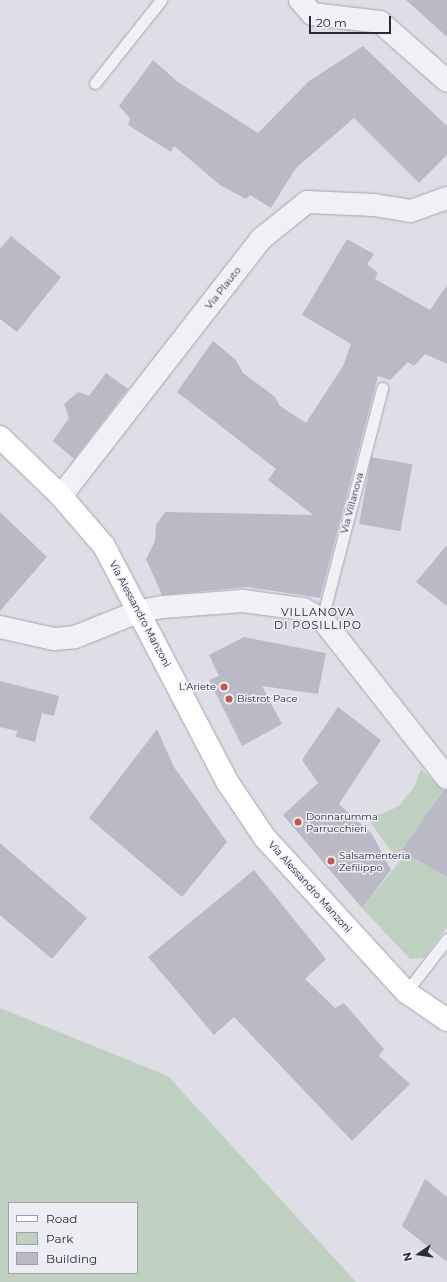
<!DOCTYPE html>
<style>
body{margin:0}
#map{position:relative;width:447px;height:1282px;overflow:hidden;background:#dedfe6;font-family:Montserrat,sans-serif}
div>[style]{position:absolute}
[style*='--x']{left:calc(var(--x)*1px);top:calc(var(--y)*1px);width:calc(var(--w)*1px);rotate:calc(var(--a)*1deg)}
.green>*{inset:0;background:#c0d0c0}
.building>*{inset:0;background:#b9bac6;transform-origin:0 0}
.roads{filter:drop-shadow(0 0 1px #a4a5b0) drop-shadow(0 0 1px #a4a5b0)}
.lane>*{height:11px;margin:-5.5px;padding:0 5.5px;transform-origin:5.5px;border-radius:5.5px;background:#f0f1f5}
.street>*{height:22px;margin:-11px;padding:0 11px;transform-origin:11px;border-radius:11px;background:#f0f1f5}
.secondary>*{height:22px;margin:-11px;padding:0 11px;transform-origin:11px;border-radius:11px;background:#fff}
.dots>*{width:11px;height:11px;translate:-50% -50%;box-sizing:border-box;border:2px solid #edeef4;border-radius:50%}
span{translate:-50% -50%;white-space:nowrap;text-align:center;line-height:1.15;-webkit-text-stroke:3px #edeef4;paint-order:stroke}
.street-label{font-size:10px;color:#292a3c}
.poi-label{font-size:10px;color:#292a3c}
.right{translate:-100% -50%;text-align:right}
.left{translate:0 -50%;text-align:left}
.neighbourhood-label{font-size:11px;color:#1b1c2d;letter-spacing:1px}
.legend{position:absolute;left:8px;top:1202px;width:130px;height:72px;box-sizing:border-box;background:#edeef4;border:1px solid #9fa0aa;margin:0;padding:5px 7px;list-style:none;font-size:12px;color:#292a3c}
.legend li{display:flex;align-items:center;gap:8px;height:20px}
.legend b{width:20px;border:1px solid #9fa0aa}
.north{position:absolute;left:399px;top:1234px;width:40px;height:40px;-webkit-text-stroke:3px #edeef4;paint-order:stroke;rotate:257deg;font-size:11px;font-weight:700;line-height:16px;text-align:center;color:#292a3c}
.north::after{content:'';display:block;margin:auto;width:14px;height:18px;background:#292a3c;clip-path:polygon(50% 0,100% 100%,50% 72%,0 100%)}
.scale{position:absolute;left:309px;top:16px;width:82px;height:18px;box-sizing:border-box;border:2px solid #292a3c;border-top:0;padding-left:5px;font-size:12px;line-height:14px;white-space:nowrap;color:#292a3c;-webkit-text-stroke:3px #edeef4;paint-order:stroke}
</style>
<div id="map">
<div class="green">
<div style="clip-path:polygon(421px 769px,443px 790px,426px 817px,447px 851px,415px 831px,401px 851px,447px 877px,447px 927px,424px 958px,410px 959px,362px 908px,399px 862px,365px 815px,382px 814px,399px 806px,414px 787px)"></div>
<div style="clip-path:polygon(evenodd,0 1008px,168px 1076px,356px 1282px,0 1282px,0 1008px,9px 1203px,137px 1203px,137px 1273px,9px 1273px,9px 1203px)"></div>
</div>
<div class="building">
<div style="clip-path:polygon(406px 0,447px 0,447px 37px)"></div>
<div style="clip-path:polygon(363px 46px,447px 126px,447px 155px,419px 183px,354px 118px,296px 168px,271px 208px,250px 195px,246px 199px,220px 185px,174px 146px,171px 152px,128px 125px,130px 118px,119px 106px,153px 60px,178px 82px,258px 133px,309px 81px)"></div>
<div style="clip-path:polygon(11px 236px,61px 277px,17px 332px,0 319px,0 249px)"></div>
<div style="clip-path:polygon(347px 239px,374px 254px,367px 264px,378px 273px,375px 279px,430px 310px,447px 285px,447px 364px,425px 354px,414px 366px,408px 362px,390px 380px,378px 376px,320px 598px,248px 587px,162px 595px,146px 559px,155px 541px,156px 525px,165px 512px,313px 515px,268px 480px,276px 469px,177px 392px,213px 341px,236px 360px,243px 373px,275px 397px,280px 406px,306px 423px,343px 366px,351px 344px,302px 315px)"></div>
<div style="clip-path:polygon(106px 373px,128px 389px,74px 459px,53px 441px,69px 418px,64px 404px,78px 392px,89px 396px)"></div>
<div style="left:371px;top:457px;width:42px;height:68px;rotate:10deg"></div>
<div style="clip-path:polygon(0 512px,47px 557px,0 611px)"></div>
<div style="clip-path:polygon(447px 545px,447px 606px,416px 582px)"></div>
<div style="clip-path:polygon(244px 637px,326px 653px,318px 694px,262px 686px,282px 724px,242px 746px,209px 680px,219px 676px,209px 655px)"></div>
<div style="clip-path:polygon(0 681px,59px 696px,54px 716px,42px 713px,35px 742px,16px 737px,17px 731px,0 727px)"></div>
<div style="clip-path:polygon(338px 707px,381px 740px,339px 804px,372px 834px,391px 870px,362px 908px,283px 815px,318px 783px,302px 760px)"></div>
<div style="clip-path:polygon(157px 729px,174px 767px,227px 842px,182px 897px,89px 818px)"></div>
<div style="clip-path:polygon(444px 790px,447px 790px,447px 877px,401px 851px)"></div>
<div style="clip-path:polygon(0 843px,87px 918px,52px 959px,0 915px)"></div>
<div style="clip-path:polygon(254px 870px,326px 959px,305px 979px,335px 1008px,344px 1003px,384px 1049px,379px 1056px,410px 1084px,352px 1141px,234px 1017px,214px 1035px,148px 957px)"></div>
<div style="clip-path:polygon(425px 1179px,447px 1197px,447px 1262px,402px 1226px)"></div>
</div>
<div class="roads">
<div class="lane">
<div style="--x:95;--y:83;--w:106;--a:-51.5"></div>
<div style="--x:322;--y:619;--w:239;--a:-75.4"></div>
<div style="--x:406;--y:992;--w:67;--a:-52.3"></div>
</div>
<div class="street">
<div style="--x:300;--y:0;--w:18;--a:49"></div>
<div style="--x:312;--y:14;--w:68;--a:6.7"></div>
<div style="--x:380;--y:22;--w:89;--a:41.4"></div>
<div style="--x:61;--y:496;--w:326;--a:-52.1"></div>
<div style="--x:261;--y:239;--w:59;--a:-38.8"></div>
<div style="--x:307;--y:202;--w:67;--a:2.6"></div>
<div style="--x:374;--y:205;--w:37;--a:9"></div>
<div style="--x:411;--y:211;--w:38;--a:-20"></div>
<div style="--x:0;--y:627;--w:55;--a:12.5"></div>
<div style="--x:54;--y:639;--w:21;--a:-5"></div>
<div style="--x:75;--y:637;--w:70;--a:-21.8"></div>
<div style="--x:140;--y:611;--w:23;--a:-10"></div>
<div style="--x:163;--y:607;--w:80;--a:-4.3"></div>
<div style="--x:243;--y:601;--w:61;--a:7.6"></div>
<div style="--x:303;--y:609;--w:21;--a:28"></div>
<div style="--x:322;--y:619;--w:202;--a:51.8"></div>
</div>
<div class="secondary">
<div style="--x:0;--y:437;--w:85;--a:44"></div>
<div style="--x:61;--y:496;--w:66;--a:49.3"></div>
<div style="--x:104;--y:546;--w:267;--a:62.4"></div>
<div style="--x:228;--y:783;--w:66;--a:56.1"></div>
<div style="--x:265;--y:838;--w:209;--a:47.5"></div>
<div style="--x:406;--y:992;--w:50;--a:34.3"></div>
</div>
</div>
<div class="dots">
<div style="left:224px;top:687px;background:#c3594c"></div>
<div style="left:229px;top:699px;background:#c3594c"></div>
<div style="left:298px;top:822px;background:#c3594c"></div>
<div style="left:331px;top:861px;background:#c3594c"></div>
</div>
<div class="street-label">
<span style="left:223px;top:288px;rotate:-52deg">Via Plauto</span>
<span style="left:352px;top:503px;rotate:-75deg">Via Villanova</span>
<span style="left:140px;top:614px;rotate:62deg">Via Alessandro Manzoni</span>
<span style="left:310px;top:887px;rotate:48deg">Via Alessandro Manzoni</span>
</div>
<div class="poi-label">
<span class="right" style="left:216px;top:687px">L'Ariete</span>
<span class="left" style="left:237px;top:699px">Bistrot Pace</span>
<span class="left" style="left:306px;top:822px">Donnarumma<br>Parrucchieri</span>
<span class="left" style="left:339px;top:861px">Salsamenteria<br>Zefilippo</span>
</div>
<div class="neighbourhood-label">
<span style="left:318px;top:619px">VILLANOVA<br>DI POSILLIPO</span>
</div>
<ul class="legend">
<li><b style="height:5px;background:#fff"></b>Road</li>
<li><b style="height:11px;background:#c0d0c0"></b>Park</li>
<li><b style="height:11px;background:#b9bac6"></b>Building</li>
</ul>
<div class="north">N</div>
<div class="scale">20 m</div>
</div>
